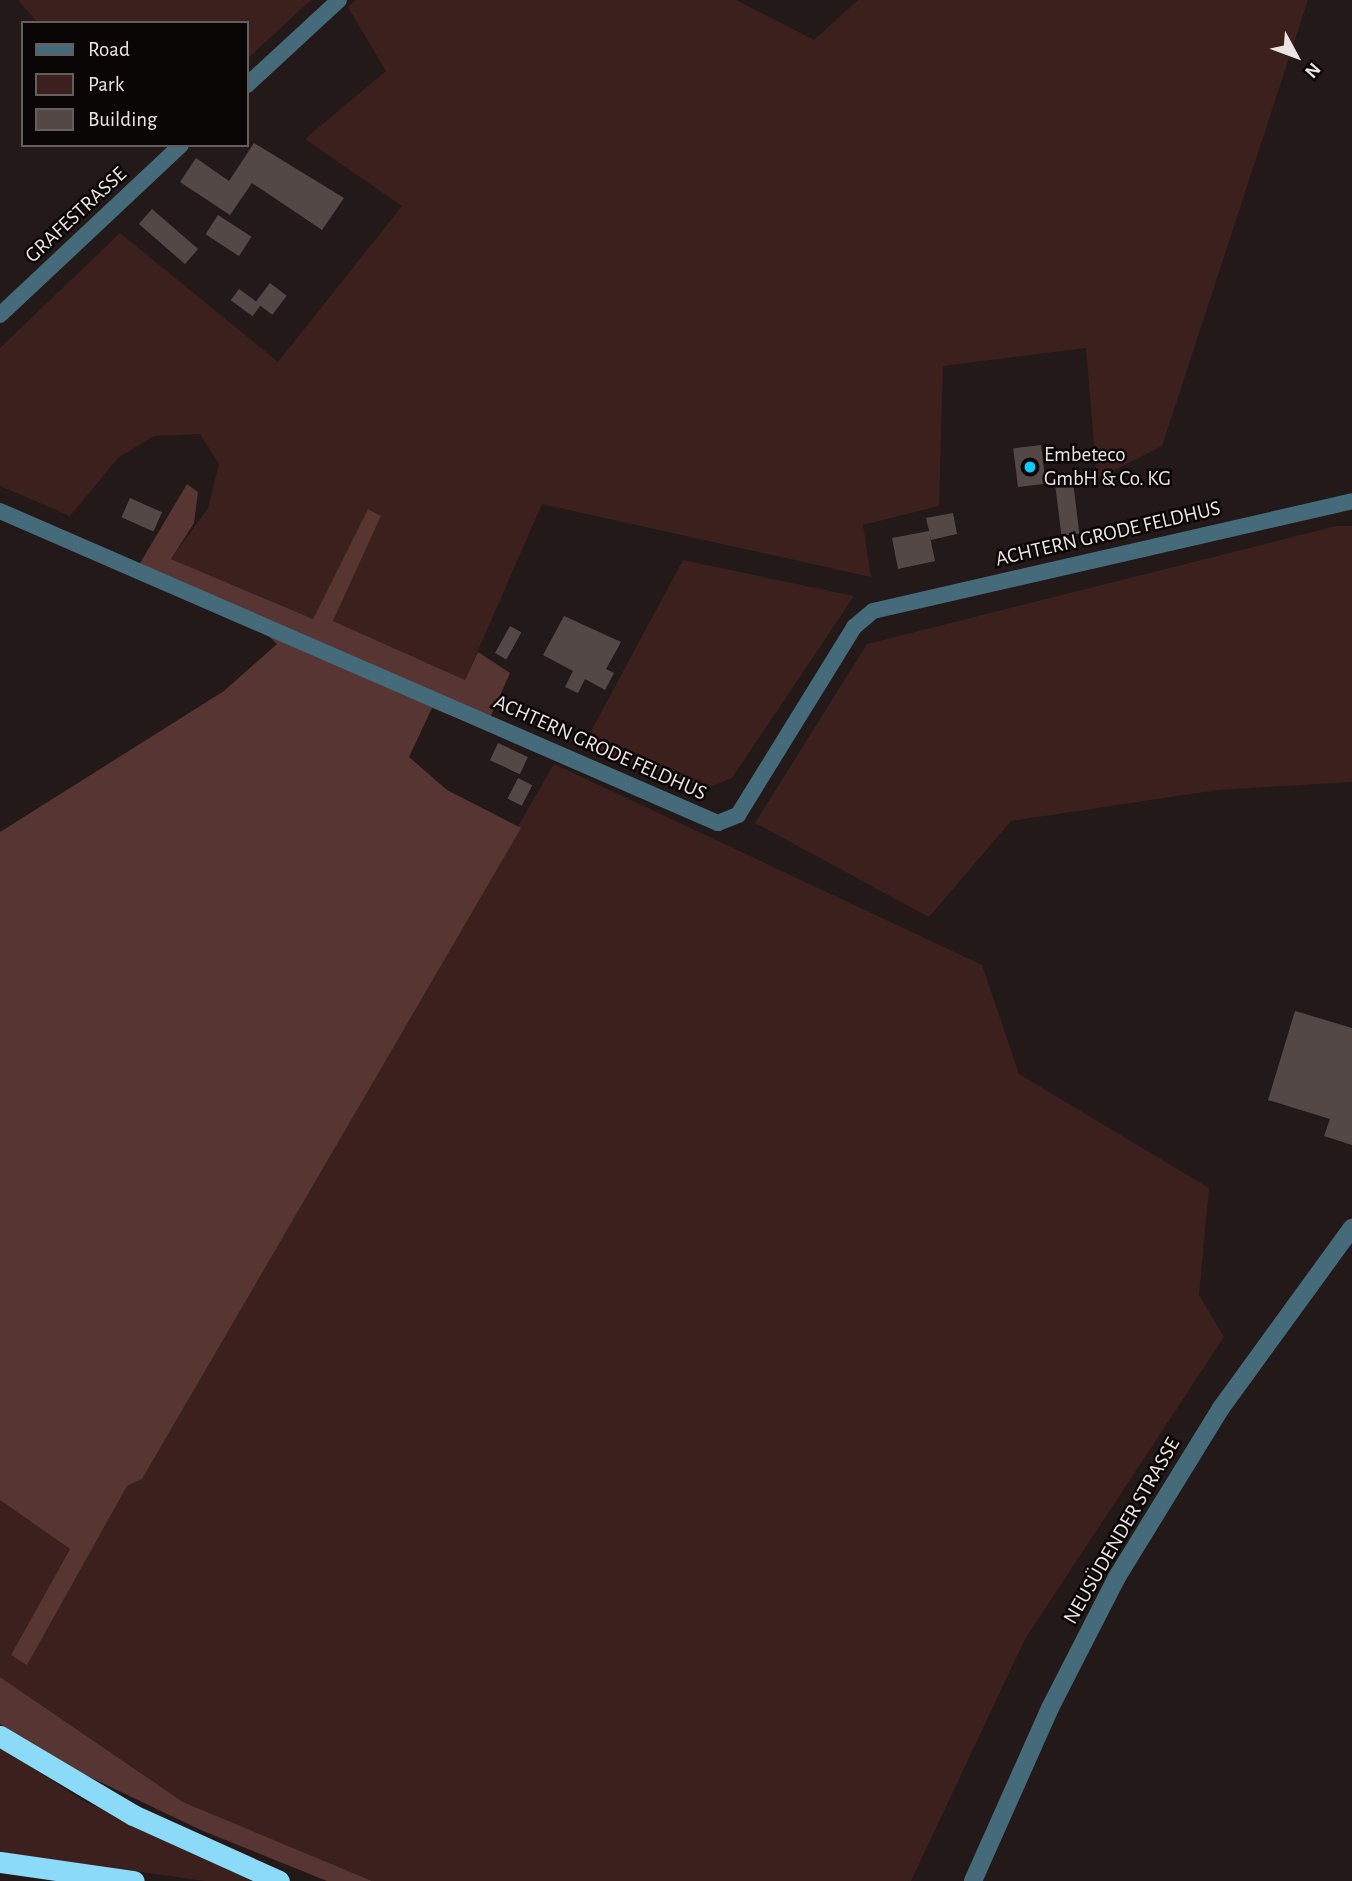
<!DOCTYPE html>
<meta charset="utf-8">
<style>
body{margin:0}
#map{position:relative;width:1352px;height:1881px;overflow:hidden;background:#231918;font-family:"Alegreya Sans",sans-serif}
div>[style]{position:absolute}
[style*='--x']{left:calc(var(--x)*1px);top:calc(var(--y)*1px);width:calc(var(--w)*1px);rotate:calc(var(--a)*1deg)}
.green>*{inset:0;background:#3b201e}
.forest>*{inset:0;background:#573533}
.building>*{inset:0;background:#544847;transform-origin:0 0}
.minor>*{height:16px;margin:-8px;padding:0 8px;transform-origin:8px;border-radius:8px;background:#456b7a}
.tertiary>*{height:18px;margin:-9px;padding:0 9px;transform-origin:9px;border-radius:9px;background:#456b7a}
.motorway>*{height:21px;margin:-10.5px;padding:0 10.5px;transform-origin:10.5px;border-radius:10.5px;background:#8bdaf7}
.dots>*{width:19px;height:19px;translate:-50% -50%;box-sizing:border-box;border:4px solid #090605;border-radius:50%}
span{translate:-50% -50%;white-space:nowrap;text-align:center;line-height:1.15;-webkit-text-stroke:5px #090605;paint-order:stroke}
.street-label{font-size:21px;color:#ece4e3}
.poi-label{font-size:21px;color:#ece4e3}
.left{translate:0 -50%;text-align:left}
.legend{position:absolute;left:21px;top:21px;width:228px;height:126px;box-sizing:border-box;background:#090605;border:2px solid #645f5e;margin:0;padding:9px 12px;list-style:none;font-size:21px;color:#ece4e3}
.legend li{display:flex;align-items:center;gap:14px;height:35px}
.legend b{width:35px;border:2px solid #645f5e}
.north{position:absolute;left:1261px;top:21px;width:70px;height:70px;-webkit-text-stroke:5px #090605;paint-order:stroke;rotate:131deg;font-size:19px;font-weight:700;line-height:28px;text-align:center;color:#ece4e3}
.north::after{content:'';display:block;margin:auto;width:24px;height:32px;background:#ece4e3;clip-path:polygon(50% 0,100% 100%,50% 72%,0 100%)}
</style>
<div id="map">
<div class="green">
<div style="clip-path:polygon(18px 0,311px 0,247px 59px,247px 23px,38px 23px)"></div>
<div style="clip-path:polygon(356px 0,736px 0,814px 40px,858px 0,1308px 0,1162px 446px,1097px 479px,1086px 348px,943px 366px,939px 506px,863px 525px,871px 577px,542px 504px,465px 680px,333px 621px,381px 516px,369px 509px,313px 619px,171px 559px,208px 508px,219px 464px,200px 434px,154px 436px,119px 457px,70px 516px,0 486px,0 348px,120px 233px,278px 362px,402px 206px,305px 139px,386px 71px,348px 7px)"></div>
<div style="clip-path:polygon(1337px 526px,1352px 526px,1352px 782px,1217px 790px,1011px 821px,929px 917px,755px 823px,867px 644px)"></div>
<div style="clip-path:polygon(683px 560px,854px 596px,732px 778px,708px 788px,583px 746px)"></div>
<div style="clip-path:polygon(554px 764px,982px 965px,1019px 1074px,1209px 1188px,1199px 1295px,1224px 1337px,1025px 1639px,911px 1881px,372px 1881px,183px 1802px,0 1677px,0 1500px,70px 1549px,11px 1655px,127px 1486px,142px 1479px)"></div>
<div style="clip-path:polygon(0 1747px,82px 1800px,254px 1881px,205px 1881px,0 1852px)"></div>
</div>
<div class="forest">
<div style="clip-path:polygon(187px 484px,198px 492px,194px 523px,171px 559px,313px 619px,368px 509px,381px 516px,333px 621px,465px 680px,478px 652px,510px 673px,485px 729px,432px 708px,409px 757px,447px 790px,521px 828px,142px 1479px,127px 1486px,27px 1665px,11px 1655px,70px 1549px,0 1500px,0 832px,224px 691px,277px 644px,252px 620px,136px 570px)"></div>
<div style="clip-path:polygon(0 1677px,183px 1802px,372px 1881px,327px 1881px,203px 1831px,52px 1759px,0 1724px)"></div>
</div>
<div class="building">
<div style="clip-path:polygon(254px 143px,344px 198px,322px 230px,252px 183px,230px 215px,180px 182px,196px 158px,229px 181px)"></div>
<div style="left:152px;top:209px;width:61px;height:20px;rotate:41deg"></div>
<div style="left:218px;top:215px;width:40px;height:23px;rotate:33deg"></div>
<div style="left:270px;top:283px;width:21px;height:24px;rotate:37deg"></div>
<div style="left:239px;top:289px;width:27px;height:14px;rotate:36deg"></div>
<div style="left:1041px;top:445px;width:39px;height:28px;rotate:83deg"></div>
<div style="left:1073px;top:482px;width:52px;height:18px;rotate:83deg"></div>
<div style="left:130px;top:498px;width:35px;height:21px;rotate:24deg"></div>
<div style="clip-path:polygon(953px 513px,957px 534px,931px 540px,929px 532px,935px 561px,898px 569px,892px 538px,929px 531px,926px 518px)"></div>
<div style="clip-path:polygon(564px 616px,621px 642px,606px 669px,614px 673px,605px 690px,585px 679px,578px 693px,565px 687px,573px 671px,543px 655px)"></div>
<div style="left:510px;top:626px;width:13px;height:31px;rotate:29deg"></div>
<div style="left:498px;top:743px;width:33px;height:19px;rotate:25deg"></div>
<div style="left:518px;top:778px;width:16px;height:23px;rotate:27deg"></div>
<div style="clip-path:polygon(1295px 1011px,1352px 1028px,1352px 1145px,1324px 1136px,1330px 1119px,1268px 1100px)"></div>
</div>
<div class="minor">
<div style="--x:247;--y:85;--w:125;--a:-42.7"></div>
<div style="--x:0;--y:315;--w:248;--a:-43.2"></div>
<div style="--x:0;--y:511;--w:783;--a:23.49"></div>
<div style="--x:718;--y:823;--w:22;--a:-22"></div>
<div style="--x:738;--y:815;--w:221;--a:-58.3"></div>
<div style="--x:854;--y:627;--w:25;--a:-40"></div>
<div style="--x:873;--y:611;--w:491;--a:-12.9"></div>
</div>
<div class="tertiary">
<div style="--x:973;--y:1881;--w:189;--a:-66"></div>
<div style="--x:1050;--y:1708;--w:147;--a:-62.9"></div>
<div style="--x:1117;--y:1577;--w:198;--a:-58.4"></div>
<div style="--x:1221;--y:1408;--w:223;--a:-54"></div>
</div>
<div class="motorway">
<div style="--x:0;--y:1736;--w:155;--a:30.7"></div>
<div style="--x:133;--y:1815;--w:160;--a:24.3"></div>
<div style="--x:0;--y:1862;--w:135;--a:8.1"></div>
</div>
<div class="dots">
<div style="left:1030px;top:467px;background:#0ccafa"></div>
</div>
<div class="street-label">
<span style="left:76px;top:215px;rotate:-43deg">GRAFESTRASSE</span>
<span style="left:1108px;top:534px;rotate:-13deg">ACHTERN GRODE FELDHUS</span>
<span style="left:600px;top:748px;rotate:24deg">ACHTERN GRODE FELDHUS</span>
<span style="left:1122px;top:1531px;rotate:-60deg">NEUSÜDENDER STRASSE</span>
</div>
<div class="poi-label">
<span class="left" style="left:1044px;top:467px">Embeteco<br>GmbH &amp; Co. KG</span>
</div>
<ul class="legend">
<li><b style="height:9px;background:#456b7a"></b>Road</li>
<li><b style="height:19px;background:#3b201e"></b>Park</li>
<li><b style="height:19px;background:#544847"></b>Building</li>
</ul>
<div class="north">N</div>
</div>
